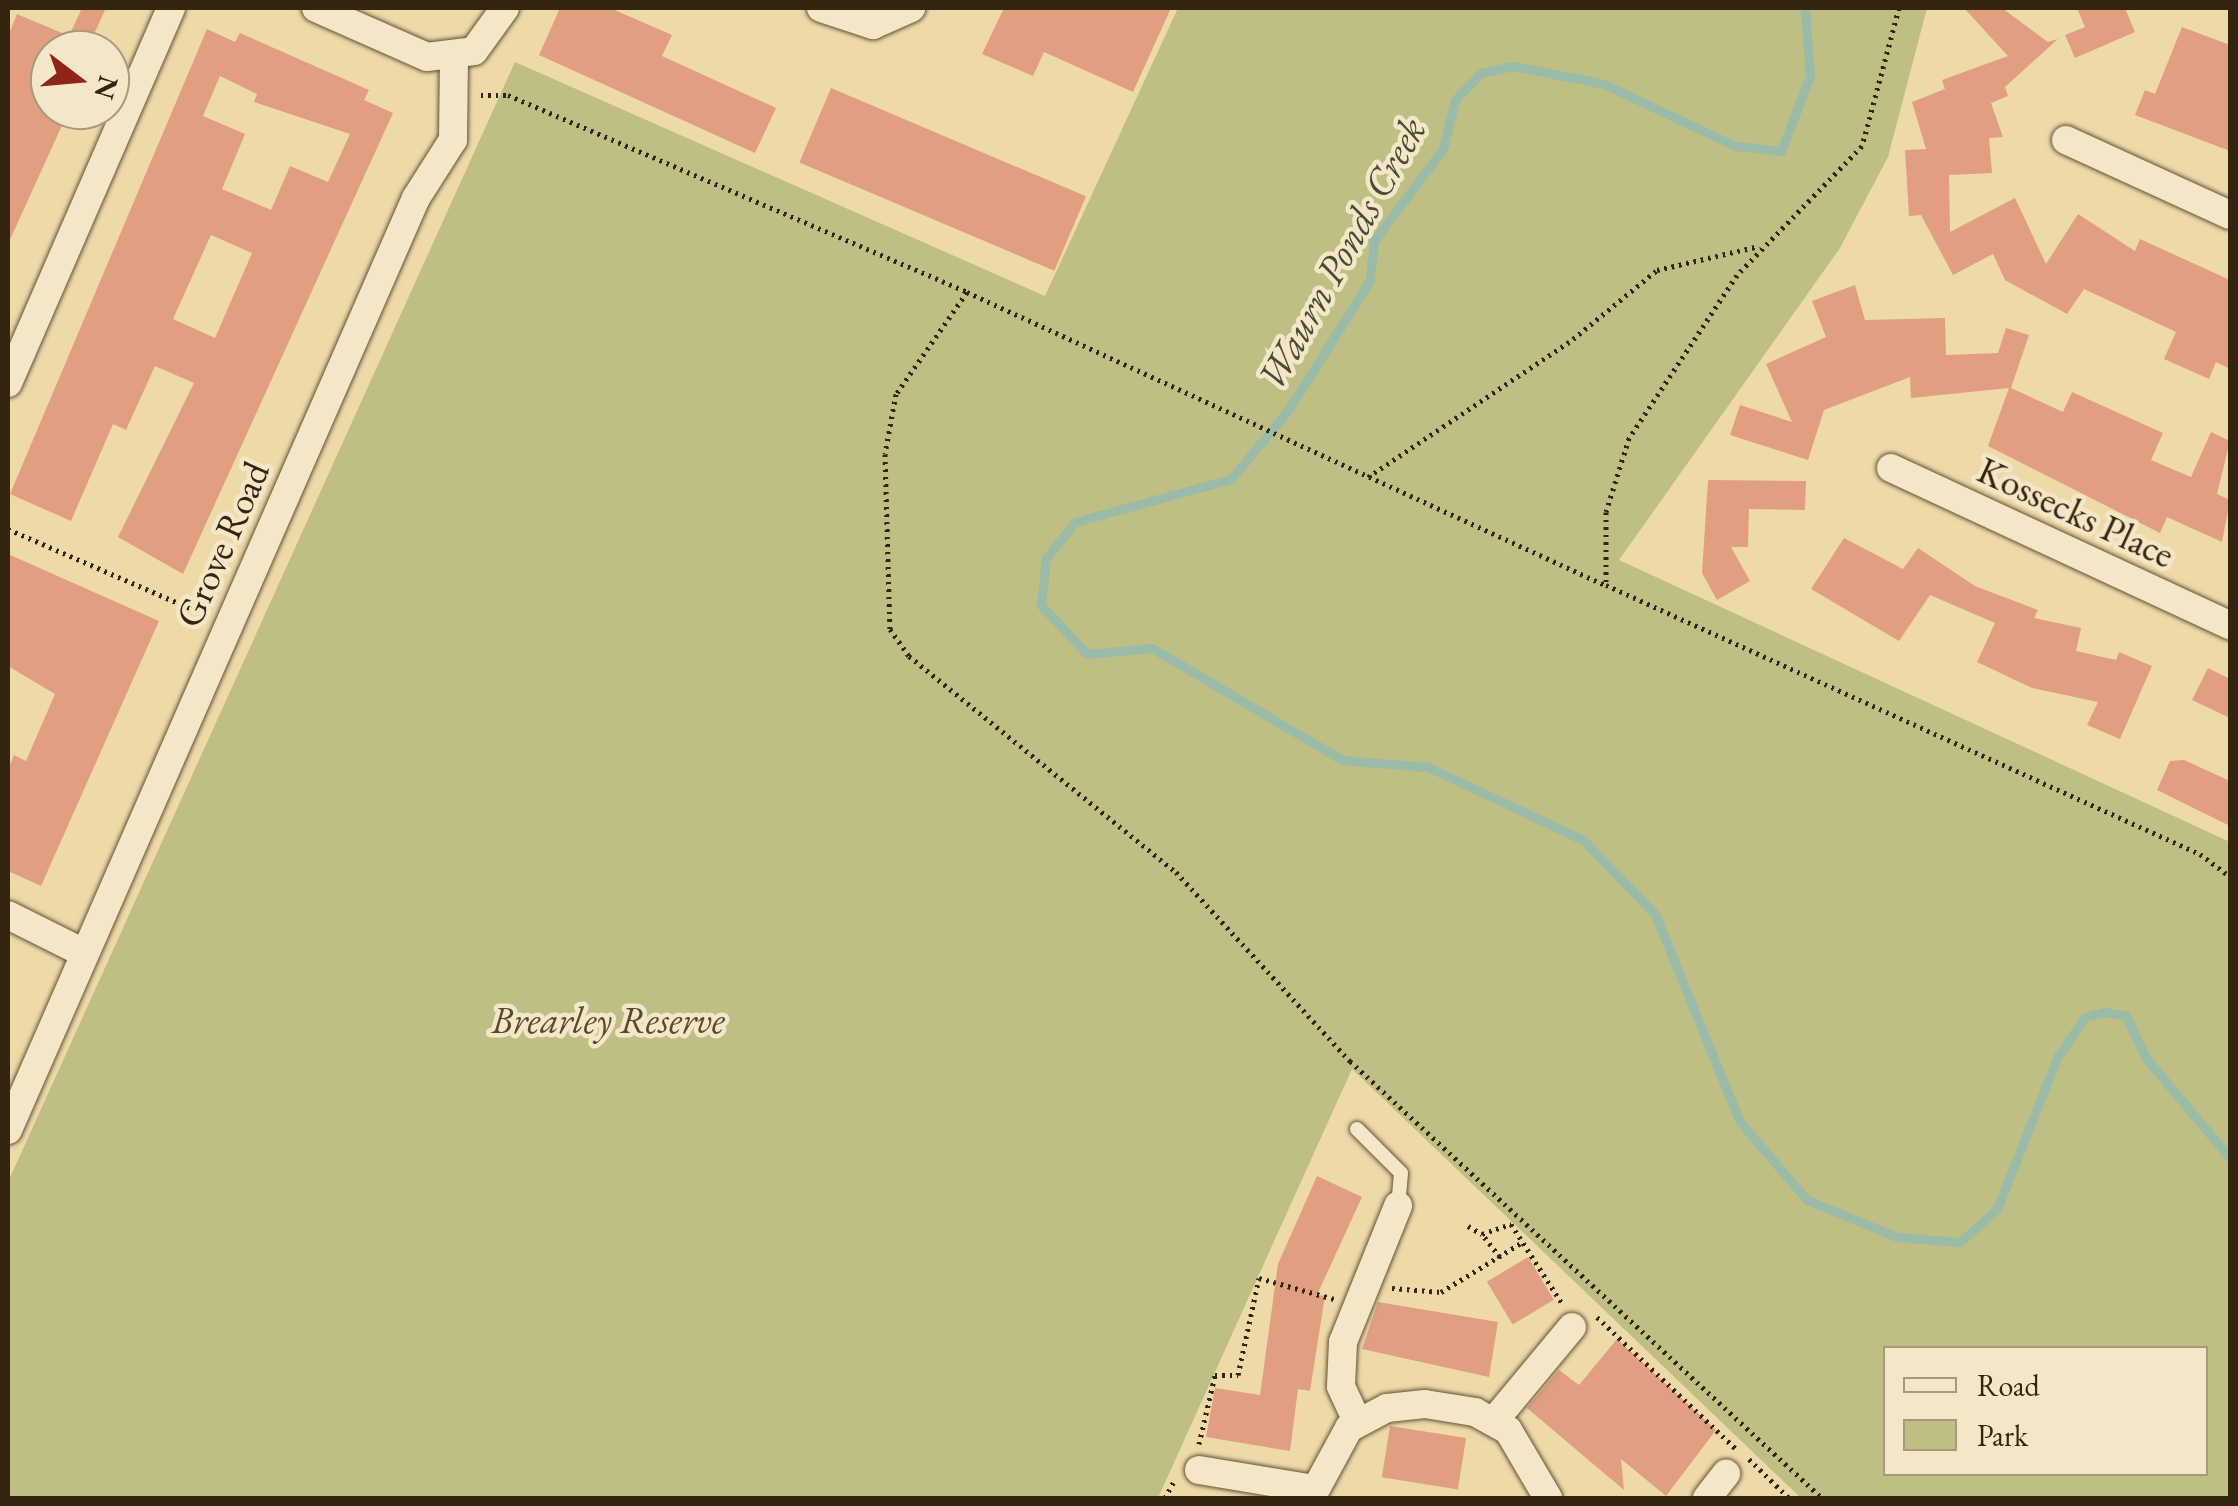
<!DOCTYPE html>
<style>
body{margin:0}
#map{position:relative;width:2238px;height:1506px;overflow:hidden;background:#eedaa9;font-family:"EB Garamond",serif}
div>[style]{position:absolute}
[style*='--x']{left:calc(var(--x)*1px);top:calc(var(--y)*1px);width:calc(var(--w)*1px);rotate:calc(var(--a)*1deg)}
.green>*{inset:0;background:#bebe85}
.stream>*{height:9px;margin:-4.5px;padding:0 4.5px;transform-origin:4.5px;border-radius:4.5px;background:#99bba7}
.building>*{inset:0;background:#e19e81;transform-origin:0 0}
.path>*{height:5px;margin-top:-2.5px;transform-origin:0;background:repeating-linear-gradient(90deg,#342511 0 2.5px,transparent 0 7.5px)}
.roads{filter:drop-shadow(0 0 2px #625237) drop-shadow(0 0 2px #625237)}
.lane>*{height:14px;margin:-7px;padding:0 7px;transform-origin:7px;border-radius:7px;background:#f4e7c7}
.street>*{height:28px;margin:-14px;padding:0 14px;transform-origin:14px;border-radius:14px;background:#f4e7c7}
span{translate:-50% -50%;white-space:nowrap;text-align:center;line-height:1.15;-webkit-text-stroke:9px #f4e7c7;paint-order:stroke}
.street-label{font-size:38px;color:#342511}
.park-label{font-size:38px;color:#564b2e;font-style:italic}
.water-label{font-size:40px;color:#4d4a36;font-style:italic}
.frame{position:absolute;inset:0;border:10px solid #342511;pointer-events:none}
.legend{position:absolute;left:1883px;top:1346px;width:325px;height:130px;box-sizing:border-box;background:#f4e7c7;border:2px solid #a7997e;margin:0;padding:12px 18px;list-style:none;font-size:30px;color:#342511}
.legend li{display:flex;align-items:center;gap:20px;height:50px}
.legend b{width:50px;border:2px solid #a7997e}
.north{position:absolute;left:30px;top:30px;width:100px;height:100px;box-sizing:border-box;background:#f4e7c7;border:2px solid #a7997e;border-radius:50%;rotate:106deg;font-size:28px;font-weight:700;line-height:40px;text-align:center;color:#342511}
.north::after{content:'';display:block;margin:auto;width:35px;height:45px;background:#8f2418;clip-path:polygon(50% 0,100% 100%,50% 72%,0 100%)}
</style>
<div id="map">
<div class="green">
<div style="clip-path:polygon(evenodd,1178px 8px,1927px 8px,1888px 157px,1840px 248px,1619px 560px,2230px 842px,2230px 1498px,1801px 1498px,1352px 1069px,1158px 1498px,8px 1498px,8px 1182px,515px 62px,1045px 296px,1178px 8px,1886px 1348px,2206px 1348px,2206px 1474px,1886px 1474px,1886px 1348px)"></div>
</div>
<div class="stream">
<div style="--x:1805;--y:8;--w:68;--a:85.8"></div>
<div style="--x:1810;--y:76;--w:80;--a:111.1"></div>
<div style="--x:1781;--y:151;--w:46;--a:-173.8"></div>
<div style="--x:1735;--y:146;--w:145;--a:-154.7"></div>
<div style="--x:1604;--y:84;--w:93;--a:-168.8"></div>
<div style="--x:1513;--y:66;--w:33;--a:168"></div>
<div style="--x:1481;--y:73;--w:37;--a:134"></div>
<div style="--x:1455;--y:100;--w:50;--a:103.8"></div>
<div style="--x:1443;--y:149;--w:115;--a:126.9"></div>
<div style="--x:1374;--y:241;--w:39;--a:96"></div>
<div style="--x:1370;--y:280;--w:152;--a:122.1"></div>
<div style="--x:1289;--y:409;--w:91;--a:129.6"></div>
<div style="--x:1231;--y:479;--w:162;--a:164.6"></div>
<div style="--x:1075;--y:522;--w:46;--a:128.9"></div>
<div style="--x:1046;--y:558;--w:47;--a:96.1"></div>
<div style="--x:1041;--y:605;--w:67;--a:46.8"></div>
<div style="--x:1087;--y:654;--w:65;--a:-5.3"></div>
<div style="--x:1152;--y:648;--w:221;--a:30.5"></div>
<div style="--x:1342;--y:760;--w:86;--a:4.7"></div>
<div style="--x:1428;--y:767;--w:171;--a:25.2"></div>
<div style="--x:1583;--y:840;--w:103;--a:45.8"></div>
<div style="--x:1655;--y:914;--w:225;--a:67.8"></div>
<div style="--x:1740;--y:1122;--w:103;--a:49.3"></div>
<div style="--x:1807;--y:1200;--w:97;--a:22.3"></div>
<div style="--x:1897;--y:1237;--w:63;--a:4.5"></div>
<div style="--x:1960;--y:1242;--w:50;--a:-41.7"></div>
<div style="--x:1997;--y:1209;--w:165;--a:-68.3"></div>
<div style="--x:2058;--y:1056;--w:47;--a:-55.3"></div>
<div style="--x:2085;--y:1017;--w:21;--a:-14"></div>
<div style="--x:2105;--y:1012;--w:21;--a:11"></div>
<div style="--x:2126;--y:1016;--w:47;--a:64.5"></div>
<div style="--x:2146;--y:1058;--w:131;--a:50"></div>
</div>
<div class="building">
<div style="clip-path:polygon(82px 8px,106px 8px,89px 45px,101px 50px,50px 50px,50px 110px,69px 110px,8px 244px,8px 36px,17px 14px,69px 36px)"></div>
<div style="clip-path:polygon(560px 8px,610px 8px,672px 35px,662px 56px,776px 108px,755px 153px,539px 55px)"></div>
<div style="clip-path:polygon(1004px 8px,1171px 8px,1133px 92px,1044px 52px,1033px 76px,982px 54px)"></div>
<div style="clip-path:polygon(1964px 8px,2002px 8px,2048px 42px,2058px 39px,2005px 87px,2008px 96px,1991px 103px,2003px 137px,1989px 138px,1992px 173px,1949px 175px,1950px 232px,2015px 198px,2046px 264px,2078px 214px,2135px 251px,2140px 239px,2230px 280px,2230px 369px,2216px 362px,2209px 379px,2164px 359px,2176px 332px,2084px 289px,2067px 314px,2005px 280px,1993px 254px,1953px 275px,1921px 215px,1909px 216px,1905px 150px,1926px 149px,1912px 102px,1945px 89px,1942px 80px,2008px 56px)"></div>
<div style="clip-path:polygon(2077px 8px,2125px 8px,2135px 32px,2075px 58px,2065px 35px,2085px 27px)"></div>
<div style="clip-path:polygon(2182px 27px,2230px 45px,2230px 151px,2135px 115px,2145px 90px,2155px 94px)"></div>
<div style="clip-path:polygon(evenodd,207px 29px,235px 42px,240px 33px,369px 90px,364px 100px,393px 113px,183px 574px,118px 537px,194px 383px,155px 366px,126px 430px,113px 424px,71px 521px,10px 494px,207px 29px,220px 76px,257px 94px,254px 102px,350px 134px,328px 182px,290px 166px,271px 210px,222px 189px,245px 134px,203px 116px,220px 76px,207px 29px,211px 235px,252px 253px,215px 338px,173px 319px,211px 235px)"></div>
<div style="left:831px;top:88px;width:277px;height:81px;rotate:23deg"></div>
<div style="clip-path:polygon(1855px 285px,1865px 320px,1945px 318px,1946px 355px,1998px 353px,2006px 328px,2029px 335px,2011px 388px,2063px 412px,2072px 392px,2163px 433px,2151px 460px,2191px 477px,2211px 432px,2230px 441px,2217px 494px,2230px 500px,2222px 542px,2167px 517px,2160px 533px,1988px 446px,2009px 388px,1911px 398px,1910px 377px,1824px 410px,1808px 460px,1730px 435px,1740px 405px,1792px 422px,1766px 364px,1826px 337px,1812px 301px)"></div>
<div style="clip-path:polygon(1708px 480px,1806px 481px,1805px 510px,1749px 509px,1748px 547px,1731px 547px,1750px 581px,1717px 600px,1702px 573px)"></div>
<div style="clip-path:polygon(1844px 538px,1903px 569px,1918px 548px,1975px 586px,2038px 610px,2034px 618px,2081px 628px,2076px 651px,2116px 660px,2119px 652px,2152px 666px,2120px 739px,2087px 725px,2098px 702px,2032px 688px,1977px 662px,1995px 623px,1930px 595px,1899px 641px,1811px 589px)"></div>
<div style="clip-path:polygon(8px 554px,159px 621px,41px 886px,8px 871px,8px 770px,14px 755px,26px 761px,55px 694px,8px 666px)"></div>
<div style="clip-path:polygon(2208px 668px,2230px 679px,2230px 718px,2192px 700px)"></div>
<div style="clip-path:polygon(2184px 760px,2230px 781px,2230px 826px,2157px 790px,2170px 761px)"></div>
<div style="clip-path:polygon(1317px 1176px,1362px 1197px,1317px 1295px,1325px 1296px,1310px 1391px,1298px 1389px,1290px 1451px,1206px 1437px,1215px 1388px,1260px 1395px,1278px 1264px)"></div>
<div style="left:1528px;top:1257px;width:50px;height:48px;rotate:59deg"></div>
<div style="clip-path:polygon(1378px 1302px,1498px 1322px,1489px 1377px,1362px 1349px)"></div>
<div style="clip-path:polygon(1617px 1339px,1716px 1430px,1666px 1496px,1621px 1459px,1624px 1490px,1527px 1408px,1559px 1370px,1579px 1385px)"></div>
<div style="left:1390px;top:1426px;width:77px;height:52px;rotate:9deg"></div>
</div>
<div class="path">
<div style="--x:1899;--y:8;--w:143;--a:105"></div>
<div style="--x:1862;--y:146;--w:180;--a:134.1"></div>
<div style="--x:1737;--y:275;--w:196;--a:123.5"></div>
<div style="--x:1629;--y:438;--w:77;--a:107.3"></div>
<div style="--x:1606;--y:512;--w:73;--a:90"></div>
<div style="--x:1606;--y:585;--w:652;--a:24.36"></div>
<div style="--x:2200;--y:854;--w:38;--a:37"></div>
<div style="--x:481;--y:95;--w:27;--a:0"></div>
<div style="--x:508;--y:95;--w:499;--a:23.2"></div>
<div style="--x:967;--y:292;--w:702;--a:24.67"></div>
<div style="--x:967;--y:292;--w:124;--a:124.8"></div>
<div style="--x:896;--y:394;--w:61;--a:100.4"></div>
<div style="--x:885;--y:454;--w:175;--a:88.4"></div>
<div style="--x:890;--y:629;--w:33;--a:55"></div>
<div style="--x:909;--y:656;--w:343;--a:39"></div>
<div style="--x:1176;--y:872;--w:257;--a:47.4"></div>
<div style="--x:1350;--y:1061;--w:643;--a:42.79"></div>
<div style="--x:1368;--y:477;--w:247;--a:-33.9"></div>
<div style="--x:1573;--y:339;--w:109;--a:-39.4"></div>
<div style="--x:1657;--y:270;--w:105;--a:-13.2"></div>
<div style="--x:8;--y:529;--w:206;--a:23.5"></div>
<div style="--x:1468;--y:1226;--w:16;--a:30"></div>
<div style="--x:1500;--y:1257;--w:29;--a:-128"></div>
<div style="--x:1482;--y:1234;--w:31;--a:-19"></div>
<div style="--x:1511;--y:1224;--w:93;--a:57.3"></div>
<div style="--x:1392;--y:1288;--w:49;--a:4.7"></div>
<div style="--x:1441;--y:1292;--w:96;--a:-31.4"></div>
<div style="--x:1597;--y:1317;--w:192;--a:43.5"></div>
<div style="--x:1199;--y:1444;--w:71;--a:-76.9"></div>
<div style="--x:1215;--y:1375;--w:23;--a:0"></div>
<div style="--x:1238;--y:1375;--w:99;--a:-77.8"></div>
<div style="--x:1259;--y:1278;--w:78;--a:15.6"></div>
<div style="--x:1749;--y:1459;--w:56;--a:44.3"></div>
<div style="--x:1165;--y:1498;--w:21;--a:-62"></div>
</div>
<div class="roads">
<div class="lane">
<div style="--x:1357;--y:1129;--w:62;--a:45"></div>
<div style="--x:1401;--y:1173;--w:33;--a:95"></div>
</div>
<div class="street">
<div style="--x:316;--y:8;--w:121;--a:23.8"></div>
<div style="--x:427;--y:57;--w:47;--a:-7.3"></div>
<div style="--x:474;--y:51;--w:53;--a:-54.2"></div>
<div style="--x:821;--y:8;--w:55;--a:18.1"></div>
<div style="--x:873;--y:25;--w:42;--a:-24.1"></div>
<div style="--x:2066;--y:140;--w:180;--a:24.6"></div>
<div style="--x:8;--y:383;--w:409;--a:-66.5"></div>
<div style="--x:1891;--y:468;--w:374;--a:24.9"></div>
<div style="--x:8;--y:915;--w:85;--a:26.6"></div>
<div style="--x:8;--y:1130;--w:1017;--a:-66.36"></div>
<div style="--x:416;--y:198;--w:69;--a:-57.5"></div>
<div style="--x:453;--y:140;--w:84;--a:-89.3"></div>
<div style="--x:1357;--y:1421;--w:38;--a:-115"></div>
<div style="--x:1341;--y:1386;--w:44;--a:-87.4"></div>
<div style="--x:1343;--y:1342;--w:147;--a:-68"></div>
<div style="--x:1494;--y:1421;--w:122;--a:-50.3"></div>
<div style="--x:1199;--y:1470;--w:117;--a:9.4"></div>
<div style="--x:1311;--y:1498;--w:80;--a:-61.5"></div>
<div style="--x:1349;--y:1428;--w:43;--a:-27.8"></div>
<div style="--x:1387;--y:1408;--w:38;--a:-6"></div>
<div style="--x:1425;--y:1404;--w:51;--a:9.1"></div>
<div style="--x:1475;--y:1412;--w:38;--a:29"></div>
<div style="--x:1508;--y:1430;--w:79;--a:59.5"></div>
<div style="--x:1707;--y:1498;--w:31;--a:-52"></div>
</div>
</div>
<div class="street-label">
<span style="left:2076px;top:512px;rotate:25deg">Kossecks Place</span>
<span style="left:222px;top:544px;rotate:-66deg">Grove Road</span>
</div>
<div class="park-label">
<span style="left:608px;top:1020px">Brearley Reserve</span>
</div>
<div class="water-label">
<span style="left:1341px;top:253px;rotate:-61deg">Waurn Ponds Creek</span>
</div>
<div class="frame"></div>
<ul class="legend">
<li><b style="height:12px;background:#f4e7c7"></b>Road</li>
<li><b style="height:28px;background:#bebe85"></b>Park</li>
</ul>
<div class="north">N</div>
</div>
